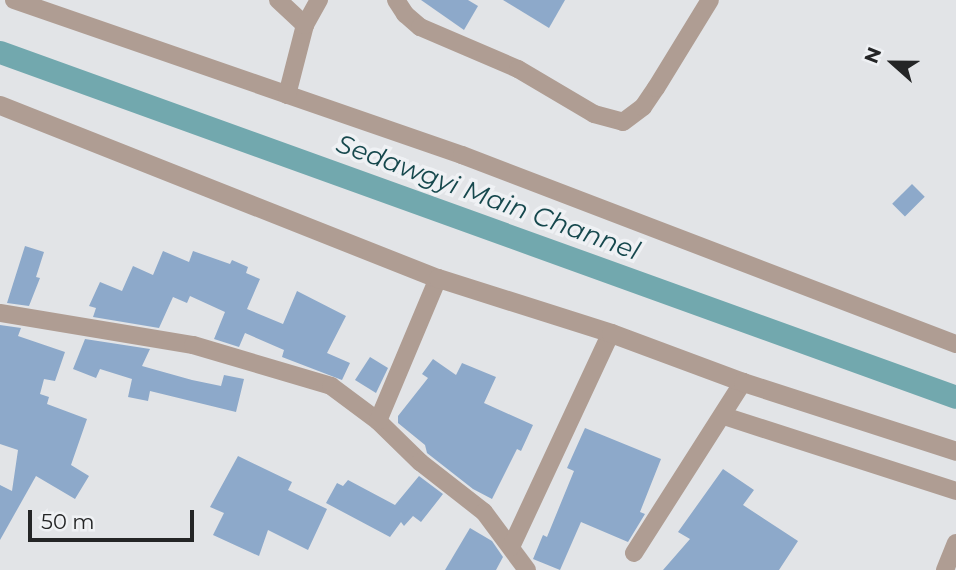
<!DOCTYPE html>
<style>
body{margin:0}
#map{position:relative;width:956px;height:570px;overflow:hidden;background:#e2e4e7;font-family:Montserrat,sans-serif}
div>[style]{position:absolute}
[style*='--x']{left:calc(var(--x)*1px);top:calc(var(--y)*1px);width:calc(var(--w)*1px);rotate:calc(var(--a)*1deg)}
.canal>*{height:23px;margin:-11.5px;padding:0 11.5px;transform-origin:11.5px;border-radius:11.5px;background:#72a8ae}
.building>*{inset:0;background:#8da9ca;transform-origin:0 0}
.minor>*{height:18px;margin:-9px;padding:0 9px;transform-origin:9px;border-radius:9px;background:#af9d93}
.tertiary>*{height:19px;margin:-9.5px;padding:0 9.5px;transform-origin:9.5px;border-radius:9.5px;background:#af9d93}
span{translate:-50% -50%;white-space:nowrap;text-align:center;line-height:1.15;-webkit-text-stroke:7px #eff1f4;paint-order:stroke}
.water-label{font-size:26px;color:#16484d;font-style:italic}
.north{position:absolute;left:858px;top:28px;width:70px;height:70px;-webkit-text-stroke:5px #eff1f4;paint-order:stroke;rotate:291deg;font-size:19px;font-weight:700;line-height:28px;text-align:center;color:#242526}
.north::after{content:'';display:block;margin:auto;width:24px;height:32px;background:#242526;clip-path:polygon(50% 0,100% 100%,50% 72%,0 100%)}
.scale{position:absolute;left:28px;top:510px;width:166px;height:32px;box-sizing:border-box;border:4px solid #242526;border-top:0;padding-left:9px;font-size:21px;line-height:24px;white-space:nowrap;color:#242526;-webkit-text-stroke:5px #eff1f4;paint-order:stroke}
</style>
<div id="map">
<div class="canal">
<div style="--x:0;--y:52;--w:1016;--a:19.84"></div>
</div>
<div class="building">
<div style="clip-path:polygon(421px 0,468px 0,478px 6px,464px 30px)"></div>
<div style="clip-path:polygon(503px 0,565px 0,549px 28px)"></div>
<div style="left:912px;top:184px;width:18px;height:28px;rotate:45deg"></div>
<div style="clip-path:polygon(25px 246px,44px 252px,36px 277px,40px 278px,29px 306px,7px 303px)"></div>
<div style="clip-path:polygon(163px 251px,189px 262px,193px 251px,230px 264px,232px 260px,248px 267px,246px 273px,260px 279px,247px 309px,283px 324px,297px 291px,346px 316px,327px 353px,350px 363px,342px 380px,282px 357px,284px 350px,245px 333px,239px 347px,214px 339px,225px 312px,190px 296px,187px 303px,173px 297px,159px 328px,93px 317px,96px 308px,89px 306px,100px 282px,122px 291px,133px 266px,153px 275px)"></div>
<div style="clip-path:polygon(0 325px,21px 328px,18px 336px,65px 352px,55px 381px,44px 379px,40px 394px,49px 397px,47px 404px,87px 419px,71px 465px,89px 476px,75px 499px,36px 476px,0 540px,0 485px,12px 491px,18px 450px,0 444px)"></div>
<div style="clip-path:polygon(85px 339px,150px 349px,142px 366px,192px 380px,221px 386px,224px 375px,244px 379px,236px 412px,150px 391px,148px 401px,128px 397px,132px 379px,100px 369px,96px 378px,73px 369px)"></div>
<div style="clip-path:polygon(370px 357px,388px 368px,376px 393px,355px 380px)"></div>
<div style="clip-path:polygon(433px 359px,456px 375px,462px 363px,496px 377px,484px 403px,533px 425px,521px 451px,517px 449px,492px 499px,473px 489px,427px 453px,425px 445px,398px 423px,398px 416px,428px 378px,422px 374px)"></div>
<div style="clip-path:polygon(585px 428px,661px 459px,640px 512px,645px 514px,628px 542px,581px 522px,560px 570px,533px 559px,543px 535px,547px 537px,574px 471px,567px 468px)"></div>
<div style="clip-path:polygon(238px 456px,292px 482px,288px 490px,327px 509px,308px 550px,268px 530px,259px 556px,213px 535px,224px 513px,210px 507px)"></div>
<div style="clip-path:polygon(723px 469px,754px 490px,743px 505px,798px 541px,779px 570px,663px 570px,690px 539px,678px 532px)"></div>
<div style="clip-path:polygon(419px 476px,443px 494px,421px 522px,413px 516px,404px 526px,401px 522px,390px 537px,326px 503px,337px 483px,343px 486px,348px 480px,395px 505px)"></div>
<div style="clip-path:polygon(470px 528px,492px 541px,503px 557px,496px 570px,445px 570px)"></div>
</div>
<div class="minor">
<div style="--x:14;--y:0;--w:474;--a:19.1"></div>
<div style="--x:462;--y:155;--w:529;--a:20.94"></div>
<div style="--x:278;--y:0;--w:37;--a:43"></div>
<div style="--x:396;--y:0;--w:17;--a:57"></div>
<div style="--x:405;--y:14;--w:20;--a:41"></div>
<div style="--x:420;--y:27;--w:107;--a:23.2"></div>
<div style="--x:518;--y:69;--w:88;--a:30.6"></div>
<div style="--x:594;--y:114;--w:30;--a:15"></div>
<div style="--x:623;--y:122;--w:25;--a:-37"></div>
<div style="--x:643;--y:107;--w:23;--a:-56"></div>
<div style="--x:656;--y:88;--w:103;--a:-58.5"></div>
<div style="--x:287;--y:95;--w:72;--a:-75.6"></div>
<div style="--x:305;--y:25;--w:29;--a:-61"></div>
<div style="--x:0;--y:313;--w:196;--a:9.4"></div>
<div style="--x:193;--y:345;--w:144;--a:16.5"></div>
<div style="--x:331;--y:386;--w:59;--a:36.7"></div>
<div style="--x:378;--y:421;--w:59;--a:44.3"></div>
<div style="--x:420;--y:462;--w:81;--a:38"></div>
<div style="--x:484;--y:512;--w:72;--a:53.4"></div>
<div style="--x:724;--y:416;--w:244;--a:17.9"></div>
<div style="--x:378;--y:421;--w:155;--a:-67.2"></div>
<div style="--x:511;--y:547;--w:236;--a:-65"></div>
<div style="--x:634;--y:553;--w:203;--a:-57.5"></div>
<div style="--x:945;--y:570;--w:29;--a:-68"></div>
</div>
<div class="tertiary">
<div style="--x:0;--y:105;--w:471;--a:21.6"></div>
<div style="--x:438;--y:278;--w:182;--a:17.6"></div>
<div style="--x:611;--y:333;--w:141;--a:20.4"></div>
<div style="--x:743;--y:382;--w:224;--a:17.9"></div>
</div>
<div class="water-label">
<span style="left:488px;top:198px;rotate:20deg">Sedawgyi Main Channel</span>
</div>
<div class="north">N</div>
<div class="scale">50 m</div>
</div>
